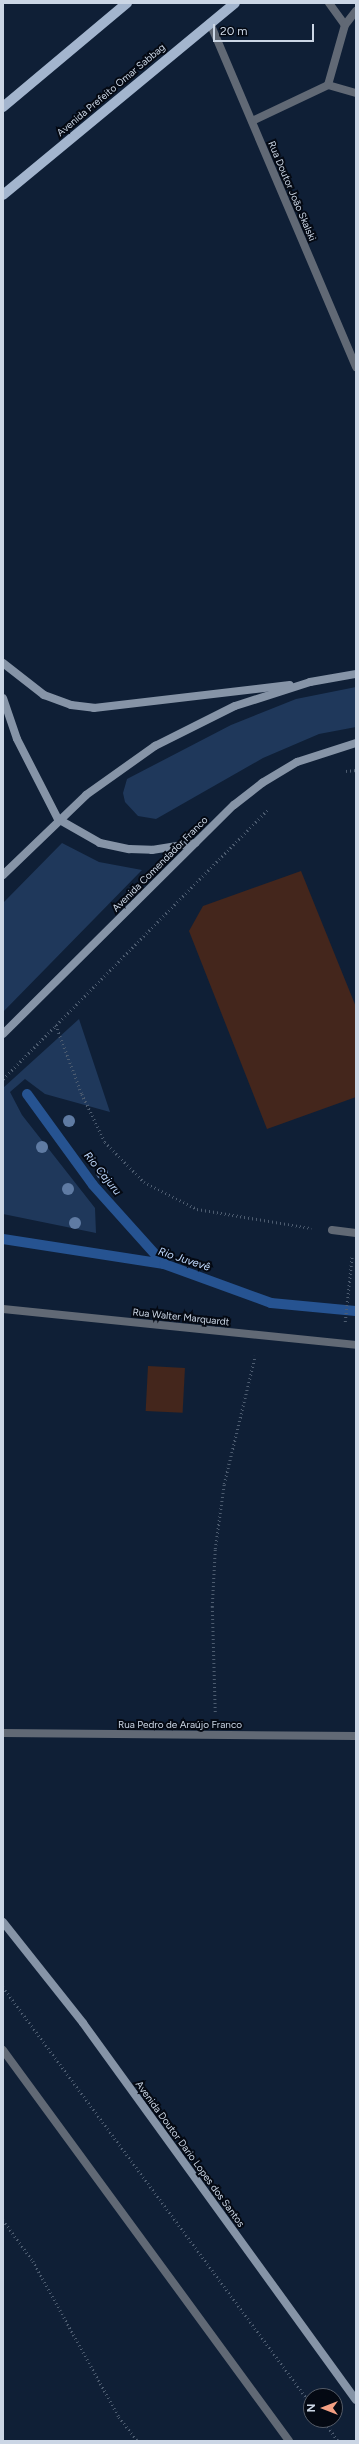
<!DOCTYPE html>
<meta charset="utf-8">
<style>
body{margin:0}
#map{position:relative;width:359px;height:2444px;overflow:hidden;background:#0f1f36;font-family:Figtree,sans-serif}
div>[style]{position:absolute}
[style*='--x']{left:calc(var(--x)*1px);top:calc(var(--y)*1px);width:calc(var(--w)*1px);rotate:calc(var(--a)*1deg)}
.green>*{inset:0;background:#1f385b}
.stream>*{height:10px;margin:-5px;padding:0 5px;transform-origin:5px;border-radius:5px;background:#265391}
.building>*{inset:0;background:#44261c;transform-origin:0 0}
.path>*{height:2.5px;margin-top:-1.25px;transform-origin:0;background:repeating-linear-gradient(90deg,#4d5c70 0 1px,transparent 0 4px)}
.service>*{height:8px;margin:-4px;padding:0 4px;transform-origin:4px;border-radius:4px;background:#616975}
.minor>*{height:8px;margin:-4px;padding:0 4px;transform-origin:4px;border-radius:4px;background:#616975}
.secondary>*{height:8px;margin:-4px;padding:0 4px;transform-origin:4px;border-radius:4px;background:#8694a7}
.primary>*{height:10px;margin:-5px;padding:0 5px;transform-origin:5px;border-radius:5px;background:#a3b5ce}
.trees>*{width:12px;height:12px;margin:-6px;border-radius:50%;background:#5f7ba3}
span{translate:-50% -50%;white-space:nowrap;text-align:center;line-height:1.15;-webkit-text-stroke:4px #040913;paint-order:stroke}
.street-label{font-size:10px;color:#cbd6e5}
.water-label{font-size:11px;color:#c1dafe;font-style:italic}
.frame{position:absolute;inset:0;border:4px solid #cbd6e5;pointer-events:none}
.north{position:absolute;left:303px;top:2388px;width:40px;height:40px;box-sizing:border-box;background:#040913;border:1px solid #545b67;border-radius:50%;rotate:270deg;font-size:11px;font-weight:700;line-height:16px;text-align:center;color:#cbd6e5}
.north::after{content:'';display:block;margin:auto;width:14px;height:18px;background:#f39f83;clip-path:polygon(50% 0,100% 100%,50% 72%,0 100%)}
.scale{position:absolute;left:213px;top:24px;width:101px;height:18px;box-sizing:border-box;border:2px solid #cbd6e5;border-top:0;padding-left:5px;font-size:12px;line-height:14px;white-space:nowrap;color:#cbd6e5;-webkit-text-stroke:3px #040913;paint-order:stroke}
</style>
<div id="map">
<div class="green">
<div style="clip-path:polygon(356px 687px,356px 727px,319px 734px,263px 758px,156px 819px,138px 816px,125px 802px,123px 793px,127px 779px,231px 725px,296px 699px)"></div>
<div style="clip-path:polygon(62px 843px,99px 862px,142px 870px,3px 1012px,3px 903px)"></div>
<div style="clip-path:polygon(79px 1019px,110px 1112px,45px 1094px,25px 1079px,10px 1092px,22px 1115px,95px 1208px,96px 1233px,3px 1214px,3px 1088px)"></div>
</div>
<div class="stream">
<div style="--x:27;--y:1094;--w:112;--a:54"></div>
<div style="--x:93;--y:1185;--w:106;--a:48.1"></div>
<div style="--x:3;--y:1239;--w:163;--a:8.8"></div>
<div style="--x:164;--y:1264;--w:114;--a:20"></div>
<div style="--x:271;--y:1303;--w:85;--a:5.4"></div>
</div>
<div class="building">
<div style="clip-path:polygon(301px 871px,356px 1007px,356px 1097px,267px 1129px,189px 931px,203px 906px)"></div>
<div style="left:148px;top:1366px;width:37px;height:45px;rotate:3deg"></div>
</div>
<div class="path">
<div style="--x:346;--y:771;--w:10;--a:-6"></div>
<div style="--x:56;--y:1025;--w:74;--a:69.4"></div>
<div style="--x:82;--y:1094;--w:53;--a:64.4"></div>
<div style="--x:105;--y:1142;--w:56;--a:45.7"></div>
<div style="--x:144;--y:1182;--w:59;--a:27"></div>
<div style="--x:197;--y:1209;--w:116;--a:9.5"></div>
<div style="--x:3;--y:1079;--w:380;--a:-45.5"></div>
<div style="--x:345;--y:1322;--w:67;--a:-84"></div>
<div style="--x:215;--y:1712;--w:105;--a:-91.6"></div>
<div style="--x:212;--y:1607;--w:58;--a:-87"></div>
<div style="--x:215;--y:1549;--w:66;--a:-82.1"></div>
<div style="--x:224;--y:1484;--w:132;--a:-76.4"></div>
<div style="--x:3;--y:1987;--w:518;--a:53.55"></div>
<div style="--x:3;--y:2220;--w:51;--a:53.8"></div>
<div style="--x:33;--y:2261;--w:178;--a:61.1"></div>
<div style="--x:119;--y:2417;--w:31;--a:52"></div>
<div style="--x:323;--y:2420;--w:26;--a:54"></div>
</div>
<div class="service">
<div style="--x:329;--y:3;--w:27;--a:54"></div>
<div style="--x:328;--y:85;--w:29;--a:16"></div>
<div style="--x:252;--y:121;--w:84;--a:-25.3"></div>
<div style="--x:328;--y:85;--w:62;--a:-74.2"></div>
<div style="--x:345;--y:25;--w:18;--a:-52"></div>
<div style="--x:3;--y:2050;--w:484;--a:53.8"></div>
</div>
<div class="minor">
<div style="--x:210;--y:23;--w:374;--a:67"></div>
<div style="--x:332;--y:1230;--w:24;--a:7"></div>
<div style="--x:3;--y:1309;--w:355;--a:5.8"></div>
<div style="--x:3;--y:1733;--w:353;--a:0.5"></div>
</div>
<div class="secondary">
<div style="--x:3;--y:663;--w:52;--a:38"></div>
<div style="--x:44;--y:695;--w:29;--a:20"></div>
<div style="--x:71;--y:705;--w:23;--a:7"></div>
<div style="--x:94;--y:708;--w:197;--a:-6.7"></div>
<div style="--x:3;--y:698;--w:43;--a:71.1"></div>
<div style="--x:17;--y:739;--w:90;--a:62.9"></div>
<div style="--x:58;--y:819;--w:48;--a:29.7"></div>
<div style="--x:100;--y:843;--w:30;--a:12"></div>
<div style="--x:129;--y:849;--w:23;--a:2"></div>
<div style="--x:152;--y:850;--w:44;--a:-9.2"></div>
<div style="--x:3;--y:875;--w:115;--a:-43.9"></div>
<div style="--x:86;--y:795;--w:85;--a:-35.4"></div>
<div style="--x:155;--y:746;--w:89;--a:-26.6"></div>
<div style="--x:235;--y:706;--w:79;--a:-17.7"></div>
<div style="--x:310;--y:682;--w:47;--a:-9.9"></div>
<div style="--x:3;--y:1034;--w:325;--a:-44.8"></div>
<div style="--x:234;--y:805;--w:36;--a:-38"></div>
<div style="--x:262;--y:783;--w:41;--a:-31"></div>
<div style="--x:297;--y:762;--w:62;--a:-17.9"></div>
<div style="--x:3;--y:1922;--w:129;--a:51.6"></div>
<div style="--x:83;--y:2023;--w:465;--a:54.1"></div>
</div>
<div class="primary">
<div style="--x:3;--y:107;--w:162;--a:-40"></div>
<div style="--x:3;--y:195;--w:301;--a:-39.6"></div>
</div>
<div class="trees">
<div style="left:69px;top:1121px"></div>
<div style="left:42px;top:1147px"></div>
<div style="left:102px;top:1173px"></div>
<div style="left:68px;top:1189px"></div>
<div style="left:75px;top:1223px"></div>
</div>
<div class="street-label">
<span style="left:111px;top:90px;rotate:-40deg">Avenida Prefeito Omar Sabbag</span>
<span style="left:292px;top:191px;rotate:67deg">Rua Doutor João Skalski</span>
<span style="left:160px;top:864px;rotate:-45deg">Avenida Comendador Franco</span>
<span style="left:181px;top:1317px;rotate:6deg">Rua Walter Marquardt</span>
<span style="left:180px;top:1725px">Rua Pedro de Araújo Franco</span>
<span style="left:190px;top:2154px;rotate:54deg">Avenida Doutor Dario Lopes dos Santos</span>
</div>
<div class="water-label">
<span style="left:102px;top:1174px;rotate:51deg">Rio Cajuru</span>
<span style="left:184px;top:1260px;rotate:18deg">Rio Juvevê</span>
</div>
<div class="frame"></div>
<div class="north">N</div>
<div class="scale">20 m</div>
</div>
